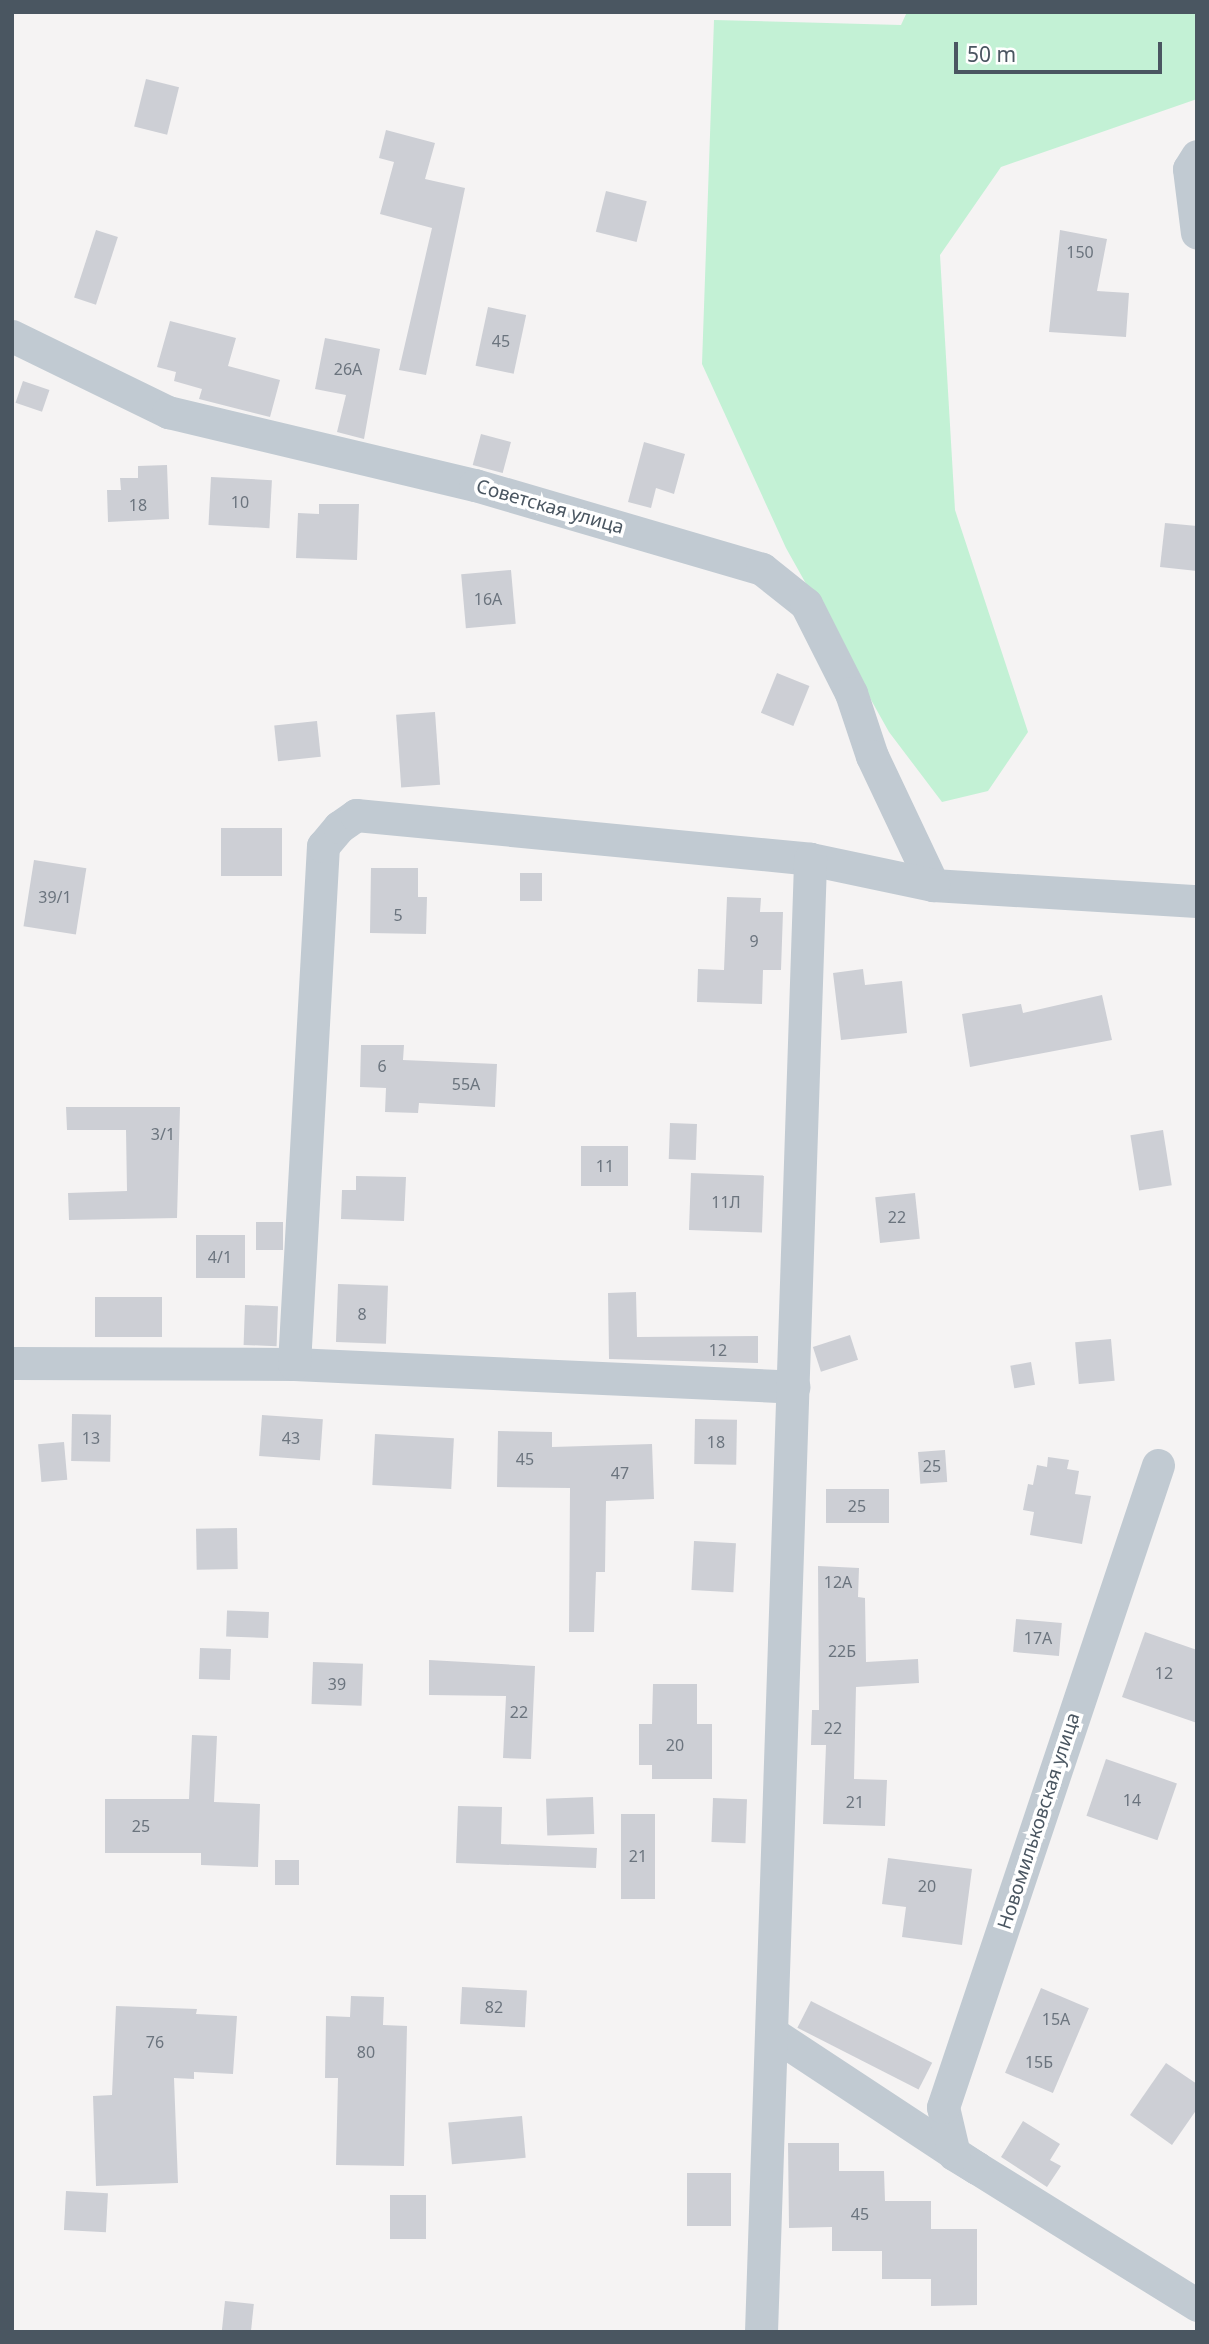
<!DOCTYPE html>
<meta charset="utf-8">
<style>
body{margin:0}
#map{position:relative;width:1209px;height:2344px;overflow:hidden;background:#f5f3f3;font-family:"Noto Sans",sans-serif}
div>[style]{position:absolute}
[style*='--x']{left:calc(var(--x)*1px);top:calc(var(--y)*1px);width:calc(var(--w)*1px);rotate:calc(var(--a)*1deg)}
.green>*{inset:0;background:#c3f1d5}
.building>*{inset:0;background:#cdcfd5;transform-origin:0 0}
.minor>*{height:33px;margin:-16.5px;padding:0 16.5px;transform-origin:16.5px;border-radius:16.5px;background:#c1cad2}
span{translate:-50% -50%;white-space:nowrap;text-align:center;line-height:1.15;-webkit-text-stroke:7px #fff;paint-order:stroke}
.number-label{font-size:16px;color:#6b747e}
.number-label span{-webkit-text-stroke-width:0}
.street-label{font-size:19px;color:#4a5661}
.frame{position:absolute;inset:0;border:14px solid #4a5661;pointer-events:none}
.scale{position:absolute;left:954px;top:42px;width:208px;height:32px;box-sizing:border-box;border:4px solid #4a5661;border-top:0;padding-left:9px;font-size:21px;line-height:24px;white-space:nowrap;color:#4a5661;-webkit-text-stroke:5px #fff;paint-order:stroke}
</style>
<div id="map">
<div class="green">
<div style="clip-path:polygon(907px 12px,1197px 12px,1197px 99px,1001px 167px,940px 255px,955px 510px,1028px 732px,988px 791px,942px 802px,889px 732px,786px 548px,702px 364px,714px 20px,901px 25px)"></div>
</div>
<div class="building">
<div style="left:146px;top:79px;width:34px;height:49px;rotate:14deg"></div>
<div style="clip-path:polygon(386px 130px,435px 143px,425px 179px,465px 188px,426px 375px,399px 370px,432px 228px,380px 214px,394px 162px,379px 158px)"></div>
<div style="left:606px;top:191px;width:42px;height:42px;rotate:14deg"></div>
<div style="left:96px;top:230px;width:23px;height:71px;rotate:18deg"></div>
<div style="clip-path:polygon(1060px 230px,1107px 239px,1097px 291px,1129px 293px,1126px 337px,1049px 332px)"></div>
<div style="left:488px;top:307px;width:39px;height:60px;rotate:12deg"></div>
<div style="clip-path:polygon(170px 321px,236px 338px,228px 366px,280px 380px,270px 417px,199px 399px,202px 389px,174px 381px,176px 372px,157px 367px)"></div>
<div style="clip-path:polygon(325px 338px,380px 349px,364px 439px,337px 432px,346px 395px,315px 389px)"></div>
<div style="left:23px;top:381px;width:28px;height:23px;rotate:19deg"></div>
<div style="left:481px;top:434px;width:31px;height:32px;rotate:15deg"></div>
<div style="clip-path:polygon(644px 442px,685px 454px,674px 494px,656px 488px,651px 508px,628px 502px)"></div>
<div style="clip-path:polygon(167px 465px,169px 519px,108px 522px,107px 490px,121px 490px,120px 478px,138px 478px,138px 466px)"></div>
<div style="left:211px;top:477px;width:61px;height:48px;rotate:3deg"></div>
<div style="clip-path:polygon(319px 504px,359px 504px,357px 560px,296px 558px,298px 513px,319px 514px)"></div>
<div style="clip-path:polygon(1165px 523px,1197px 526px,1197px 571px,1160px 567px)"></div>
<div style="left:511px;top:570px;width:54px;height:50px;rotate:85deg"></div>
<div style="left:777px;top:673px;width:35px;height:43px;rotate:22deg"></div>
<div style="left:435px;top:712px;width:73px;height:39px;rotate:86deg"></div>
<div style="left:317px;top:721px;width:36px;height:43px;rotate:84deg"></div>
<div style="left:221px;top:828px;width:61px;height:48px"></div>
<div style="left:34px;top:860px;width:53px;height:67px;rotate:9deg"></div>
<div style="clip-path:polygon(371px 868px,418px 868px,418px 897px,427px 897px,426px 934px,370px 933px)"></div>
<div style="left:520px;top:873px;width:22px;height:28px"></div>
<div style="clip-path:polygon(727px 897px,761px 898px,760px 912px,783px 912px,781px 970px,763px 970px,762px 1004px,697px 1002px,698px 969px,724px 970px)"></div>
<div style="clip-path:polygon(863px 969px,865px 985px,902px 981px,907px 1033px,841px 1040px,833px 973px)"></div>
<div style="clip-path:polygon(1102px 995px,1112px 1040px,970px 1067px,962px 1014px,1021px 1004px,1023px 1013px)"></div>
<div style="clip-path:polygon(361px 1045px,404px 1045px,403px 1060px,497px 1064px,495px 1107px,419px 1103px,418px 1113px,385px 1112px,386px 1088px,360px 1087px)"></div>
<div style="clip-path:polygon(66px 1107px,180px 1107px,177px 1218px,69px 1220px,68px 1193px,127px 1191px,126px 1130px,67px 1130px)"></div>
<div style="left:670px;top:1123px;width:27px;height:36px;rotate:2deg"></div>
<div style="left:1163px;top:1130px;width:56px;height:33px;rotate:81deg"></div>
<div style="left:581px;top:1146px;width:47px;height:40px"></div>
<div style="left:691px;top:1173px;width:73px;height:57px;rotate:2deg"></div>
<div style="clip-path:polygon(356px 1176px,406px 1177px,404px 1221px,341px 1219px,342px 1190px,356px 1190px)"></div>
<div style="left:915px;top:1193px;width:46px;height:40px;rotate:84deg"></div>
<div style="left:256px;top:1222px;width:27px;height:28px"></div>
<div style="left:196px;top:1235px;width:49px;height:43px"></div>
<div style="left:338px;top:1284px;width:50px;height:58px;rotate:2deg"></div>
<div style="clip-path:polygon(636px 1292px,637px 1337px,758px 1336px,758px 1363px,609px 1359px,608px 1293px)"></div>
<div style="left:162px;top:1297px;width:40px;height:67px;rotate:90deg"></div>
<div style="left:245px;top:1305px;width:33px;height:40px;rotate:2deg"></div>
<div style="left:850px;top:1335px;width:26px;height:39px;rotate:72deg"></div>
<div style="left:1111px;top:1339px;width:42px;height:36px;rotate:85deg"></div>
<div style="left:1031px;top:1362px;width:23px;height:21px;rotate:80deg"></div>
<div style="left:72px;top:1414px;width:39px;height:47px;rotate:1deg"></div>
<div style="left:262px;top:1415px;width:61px;height:41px;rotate:4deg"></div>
<div style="left:695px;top:1419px;width:42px;height:45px;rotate:1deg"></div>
<div style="clip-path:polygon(498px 1431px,552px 1432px,552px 1447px,652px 1444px,654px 1499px,606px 1501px,605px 1572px,596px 1572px,594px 1632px,569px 1632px,570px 1488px,497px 1487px)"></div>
<div style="left:375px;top:1434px;width:79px;height:51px;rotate:3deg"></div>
<div style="left:64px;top:1442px;width:38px;height:26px;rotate:85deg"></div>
<div style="left:945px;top:1450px;width:32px;height:27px;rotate:86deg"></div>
<div style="clip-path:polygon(1048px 1457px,1069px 1460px,1067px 1469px,1079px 1471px,1075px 1494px,1091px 1496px,1082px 1544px,1030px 1535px,1034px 1512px,1023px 1510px,1028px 1484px,1033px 1485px,1037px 1465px,1047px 1467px)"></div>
<div style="left:826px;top:1489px;width:63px;height:34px"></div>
<div style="left:237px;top:1528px;width:41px;height:41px;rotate:89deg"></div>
<div style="left:694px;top:1541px;width:42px;height:49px;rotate:3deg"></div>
<div style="clip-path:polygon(818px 1566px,859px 1568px,858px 1597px,865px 1598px,866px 1662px,918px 1659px,919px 1683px,856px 1687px,854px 1779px,887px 1780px,885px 1826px,823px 1824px,826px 1745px,811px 1745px,812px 1710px,819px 1710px)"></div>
<div style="left:269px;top:1612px;width:26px;height:42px;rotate:92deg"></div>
<div style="left:1016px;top:1619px;width:46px;height:33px;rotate:5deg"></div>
<div style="clip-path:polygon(1145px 1632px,1197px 1650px,1197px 1723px,1122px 1697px)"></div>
<div style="left:200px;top:1648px;width:31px;height:31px;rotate:2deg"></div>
<div style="clip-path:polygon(429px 1660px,535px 1666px,531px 1759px,503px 1758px,506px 1696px,429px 1695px)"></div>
<div style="left:313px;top:1662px;width:50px;height:42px;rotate:2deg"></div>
<div style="clip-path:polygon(653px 1684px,697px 1684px,697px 1724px,712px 1724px,712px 1779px,652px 1779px,652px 1765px,639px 1765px,639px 1724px,652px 1724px)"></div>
<div style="clip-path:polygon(192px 1735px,217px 1736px,214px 1802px,260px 1804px,258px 1867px,201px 1865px,201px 1853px,105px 1853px,105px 1799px,189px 1799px)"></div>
<div style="left:1106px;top:1759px;width:75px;height:60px;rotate:19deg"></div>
<div style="left:593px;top:1797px;width:37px;height:47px;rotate:88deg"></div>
<div style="left:713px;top:1798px;width:34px;height:44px;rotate:2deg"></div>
<div style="clip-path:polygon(458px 1806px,502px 1807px,501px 1844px,597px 1848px,596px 1868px,456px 1863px)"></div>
<div style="left:621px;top:1814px;width:34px;height:85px"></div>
<div style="clip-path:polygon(888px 1858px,972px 1869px,962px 1945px,902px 1937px,906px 1907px,882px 1904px)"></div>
<div style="left:275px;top:1860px;width:24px;height:25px"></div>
<div style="left:462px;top:1987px;width:65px;height:37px;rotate:3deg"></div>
<div style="left:1041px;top:1988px;width:52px;height:92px;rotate:23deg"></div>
<div style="clip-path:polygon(351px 1996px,384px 1997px,383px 2025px,407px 2026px,404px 2166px,336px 2165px,338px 2078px,325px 2078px,326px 2016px,350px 2017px)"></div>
<div style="left:811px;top:2001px;width:136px;height:30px;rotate:27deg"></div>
<div style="clip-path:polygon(116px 2006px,197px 2009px,196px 2014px,237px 2016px,233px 2074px,194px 2072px,194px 2079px,174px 2078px,178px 2183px,96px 2186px,93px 2096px,112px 2095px)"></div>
<div style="clip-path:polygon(1166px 2063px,1197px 2084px,1197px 2109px,1172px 2145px,1130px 2115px)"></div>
<div style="left:522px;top:2116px;width:42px;height:74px;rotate:85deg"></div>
<div style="clip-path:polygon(1023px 2121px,1060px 2144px,1050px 2160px,1061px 2166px,1047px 2187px,1001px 2157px)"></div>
<div style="clip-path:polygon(788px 2143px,839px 2143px,839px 2171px,884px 2171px,885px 2201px,931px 2201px,931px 2229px,977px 2229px,977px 2305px,931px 2306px,931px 2279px,882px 2279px,882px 2251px,832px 2251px,832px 2227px,789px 2228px)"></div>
<div style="left:687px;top:2173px;width:44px;height:53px"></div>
<div style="left:66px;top:2191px;width:42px;height:39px;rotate:3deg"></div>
<div style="left:390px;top:2195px;width:36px;height:44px"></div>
<div style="left:225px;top:2301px;width:29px;height:31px;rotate:6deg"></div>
</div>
<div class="minor">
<div style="--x:1197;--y:156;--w:15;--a:122"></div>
<div style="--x:1189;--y:169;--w:64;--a:82.9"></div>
<div style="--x:12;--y:336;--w:174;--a:26"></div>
<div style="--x:168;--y:412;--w:316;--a:13.4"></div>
<div style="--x:475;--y:485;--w:299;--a:16.3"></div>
<div style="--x:762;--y:569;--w:56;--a:38.5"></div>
<div style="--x:806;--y:604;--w:100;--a:63.2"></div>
<div style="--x:851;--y:693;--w:66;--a:71.6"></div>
<div style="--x:872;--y:756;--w:143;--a:64.7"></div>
<div style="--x:933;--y:885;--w:264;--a:3.5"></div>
<div style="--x:12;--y:1363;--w:282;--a:0.2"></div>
<div style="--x:294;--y:1364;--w:500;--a:2.6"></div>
<div style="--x:294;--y:1364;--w:519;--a:-86.8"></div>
<div style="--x:323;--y:846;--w:25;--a:-50"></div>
<div style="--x:339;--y:827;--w:21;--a:-35"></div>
<div style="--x:356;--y:815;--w:456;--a:5.5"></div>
<div style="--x:810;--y:859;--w:126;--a:11.9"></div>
<div style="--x:772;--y:2033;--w:245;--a:33.4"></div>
<div style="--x:977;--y:2168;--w:259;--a:31.9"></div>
<div style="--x:977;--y:2168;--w:27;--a:-149"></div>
<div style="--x:954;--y:2154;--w:48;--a:-103.2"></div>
<div style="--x:943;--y:2107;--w:677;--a:-71.48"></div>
<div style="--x:761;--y:2332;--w:1474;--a:-88.09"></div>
</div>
<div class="number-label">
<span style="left:1080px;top:252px">150</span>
<span style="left:501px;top:341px">45</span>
<span style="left:348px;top:369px">26А</span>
<span style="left:240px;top:502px">10</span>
<span style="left:138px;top:505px">18</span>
<span style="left:488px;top:599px">16А</span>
<span style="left:55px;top:897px">39/1</span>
<span style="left:398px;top:915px">5</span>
<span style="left:754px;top:941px">9</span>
<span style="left:382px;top:1066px">6</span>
<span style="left:466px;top:1084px">55А</span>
<span style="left:163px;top:1134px">3/1</span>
<span style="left:605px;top:1166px">11</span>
<span style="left:726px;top:1202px">11Л</span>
<span style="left:897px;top:1217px">22</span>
<span style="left:220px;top:1257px">4/1</span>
<span style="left:362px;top:1314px">8</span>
<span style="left:718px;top:1350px">12</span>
<span style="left:91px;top:1438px">13</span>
<span style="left:291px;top:1438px">43</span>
<span style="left:716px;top:1442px">18</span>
<span style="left:525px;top:1459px">45</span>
<span style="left:932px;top:1466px">25</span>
<span style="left:620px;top:1473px">47</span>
<span style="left:857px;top:1506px">25</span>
<span style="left:838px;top:1582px">12А</span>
<span style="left:1038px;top:1638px">17А</span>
<span style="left:842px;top:1651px">22Б</span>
<span style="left:1164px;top:1673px">12</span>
<span style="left:337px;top:1684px">39</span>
<span style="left:519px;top:1712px">22</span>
<span style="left:833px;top:1728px">22</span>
<span style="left:675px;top:1745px">20</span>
<span style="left:1132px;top:1800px">14</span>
<span style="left:855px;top:1802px">21</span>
<span style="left:141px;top:1826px">25</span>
<span style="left:638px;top:1856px">21</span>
<span style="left:927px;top:1886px">20</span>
<span style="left:494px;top:2007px">82</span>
<span style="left:1056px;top:2019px">15А</span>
<span style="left:155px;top:2042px">76</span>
<span style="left:366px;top:2052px">80</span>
<span style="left:1039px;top:2062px">15Б</span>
<span style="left:860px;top:2214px">45</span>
</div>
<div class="street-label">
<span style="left:550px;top:507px;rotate:16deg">Советская улица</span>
<span style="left:1039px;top:1821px;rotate:-72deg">Новомильковская улица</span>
</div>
<div class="frame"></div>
<div class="scale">50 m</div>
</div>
